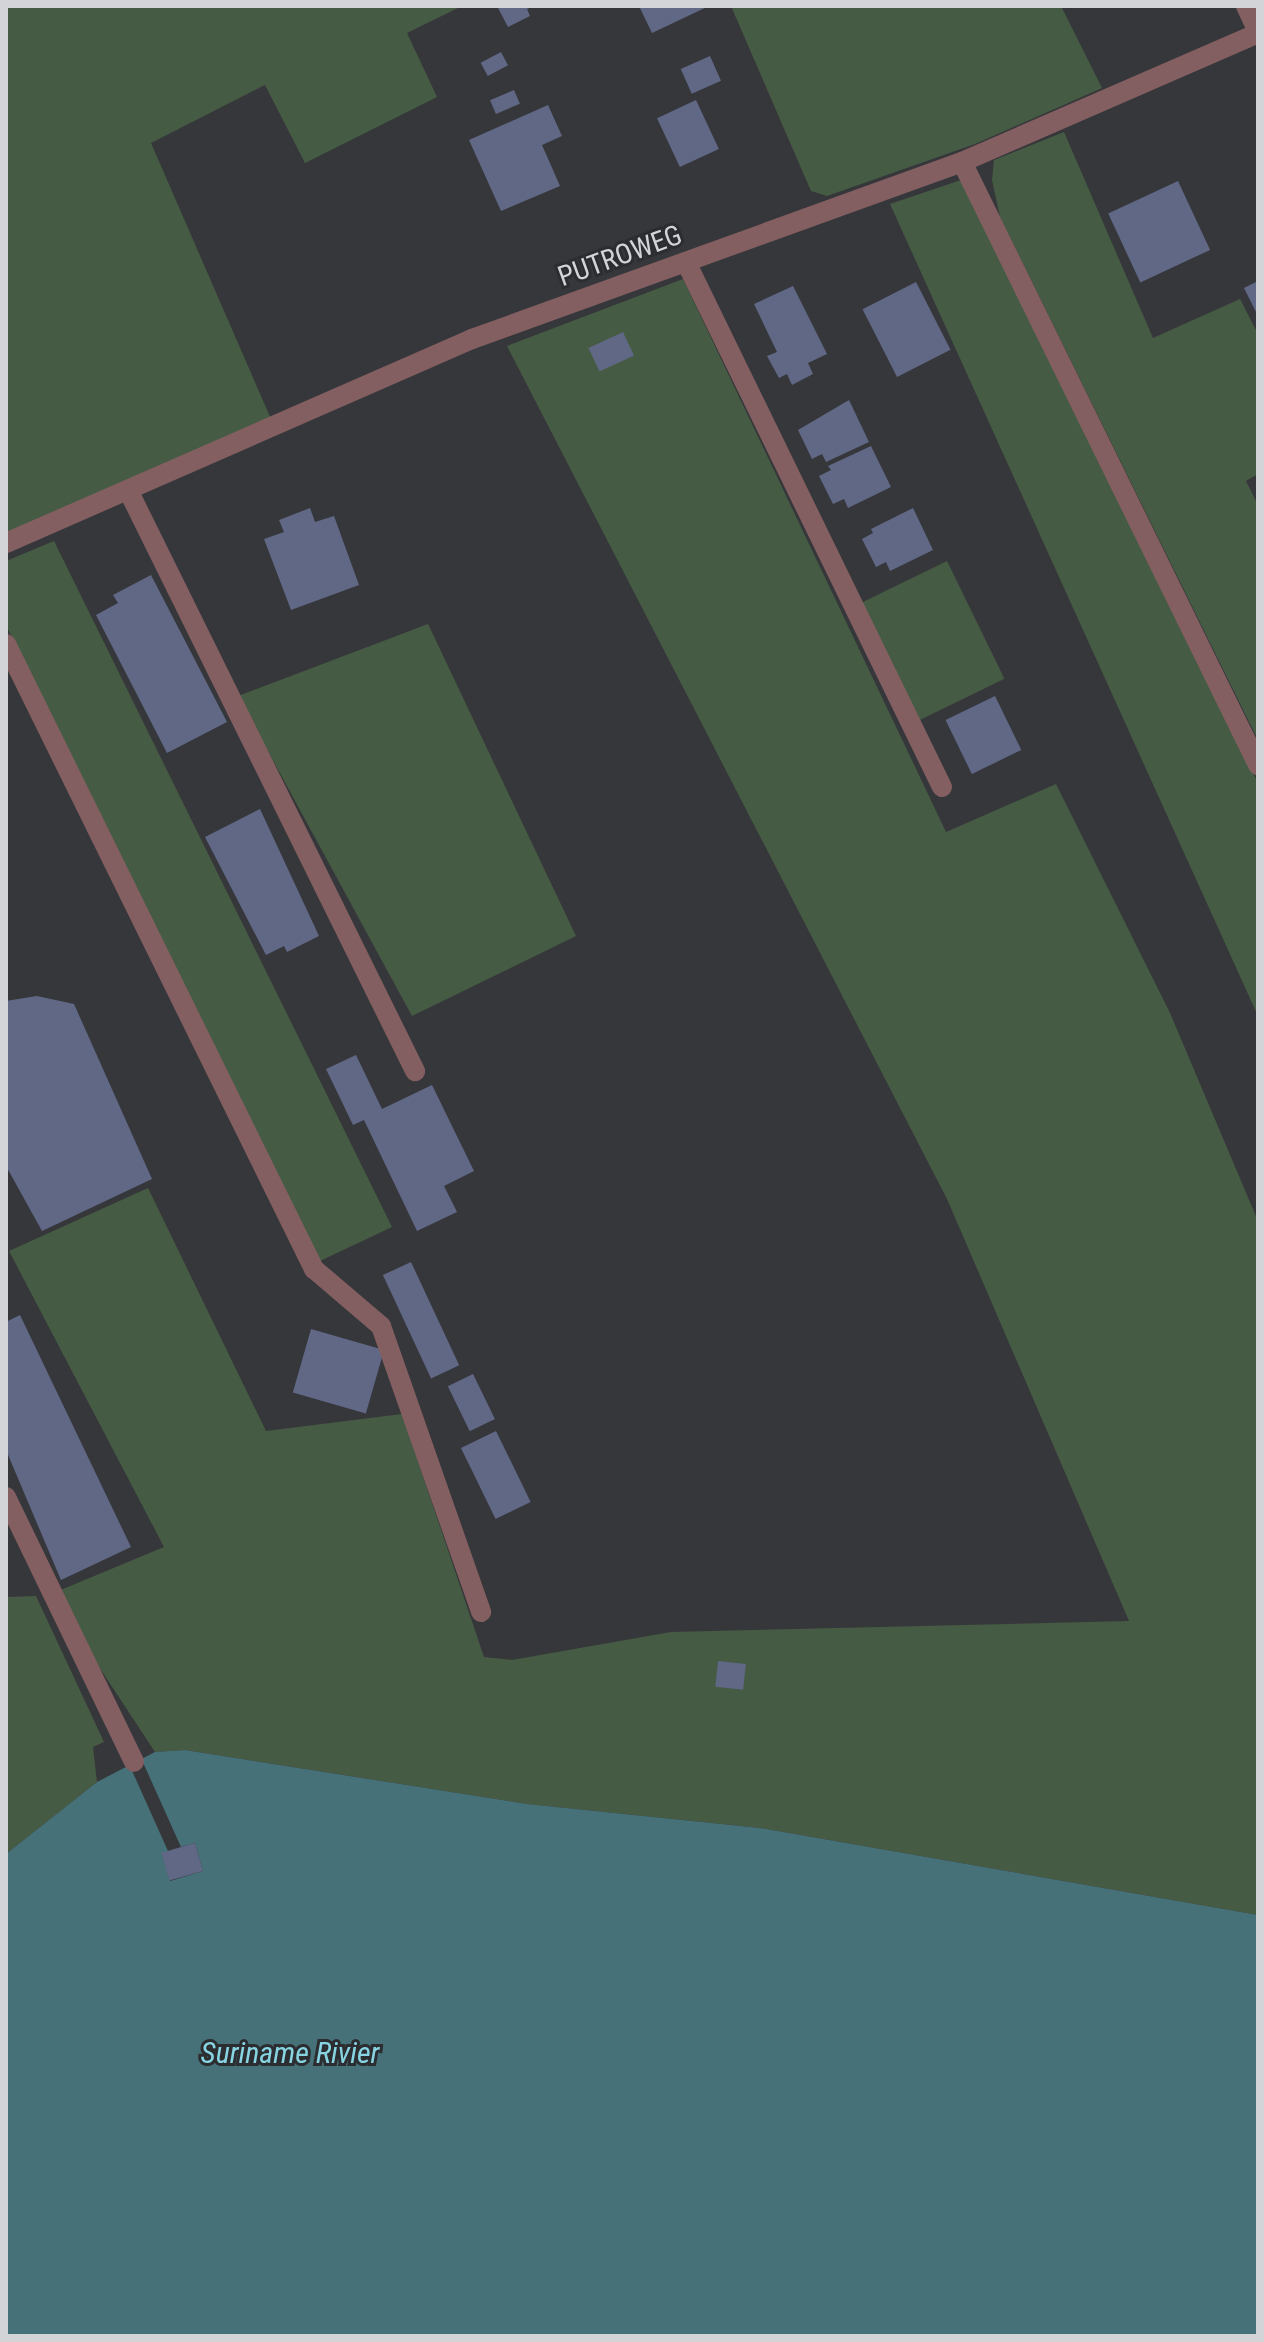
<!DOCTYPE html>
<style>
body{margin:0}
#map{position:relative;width:1264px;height:2342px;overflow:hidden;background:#36373b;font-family:"Roboto Condensed",sans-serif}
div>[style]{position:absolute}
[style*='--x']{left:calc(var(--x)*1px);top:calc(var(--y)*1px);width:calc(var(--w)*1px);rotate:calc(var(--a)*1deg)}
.green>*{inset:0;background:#465b43;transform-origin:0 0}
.water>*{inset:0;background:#477178}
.pier>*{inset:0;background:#36373b}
.building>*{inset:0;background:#606886;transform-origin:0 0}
.service>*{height:20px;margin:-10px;padding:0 10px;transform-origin:10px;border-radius:10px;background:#845f61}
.minor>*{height:20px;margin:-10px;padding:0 10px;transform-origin:10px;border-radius:10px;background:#845f61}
span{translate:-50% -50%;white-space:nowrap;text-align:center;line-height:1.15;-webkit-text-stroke:6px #2c2d31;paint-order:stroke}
.street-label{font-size:28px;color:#d3d4d7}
.water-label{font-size:30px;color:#87d5e2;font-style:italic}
.frame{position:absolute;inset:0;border:8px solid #d3d4d7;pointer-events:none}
</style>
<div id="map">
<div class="green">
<div style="clip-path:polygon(6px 6px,462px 6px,407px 33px,437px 97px,305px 163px,265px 85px,151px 143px,271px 419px,6px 535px)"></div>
<div style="clip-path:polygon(731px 6px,1061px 6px,1102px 88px,975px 144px,827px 196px,811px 191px)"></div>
<div style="clip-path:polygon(1064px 132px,1153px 338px,1240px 299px,1258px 334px,1258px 474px,1246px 481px,1258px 505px,1258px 740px,1000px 217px,992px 180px,994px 160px)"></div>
<div style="clip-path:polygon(964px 179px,1258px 783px,1258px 1016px,890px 204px)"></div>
<div style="clip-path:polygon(683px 279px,946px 832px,1056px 784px,1170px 1013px,1258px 1221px,1258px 1915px,760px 1828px,527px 1804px,185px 1750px,155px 1752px,51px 1594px,164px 1547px,9px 1251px,148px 1188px,266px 1431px,402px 1414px,484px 1657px,512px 1660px,671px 1632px,1129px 1621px,947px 1199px,507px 346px)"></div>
<div style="clip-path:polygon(54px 541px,392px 1227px,320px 1261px,147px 922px,6px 625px,6px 561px)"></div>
<div style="left:947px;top:561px;width:131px;height:97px;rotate:64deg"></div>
<div style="clip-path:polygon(428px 624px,576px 936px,412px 1016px,238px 696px)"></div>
<div style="clip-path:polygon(36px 1596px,104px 1742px,93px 1747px,97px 1782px,6px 1854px,6px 1597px)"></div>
</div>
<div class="water">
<div style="clip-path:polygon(185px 1750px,527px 1804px,760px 1828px,1258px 1915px,1258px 2336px,6px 2336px,6px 1854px,97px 1782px,155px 1752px)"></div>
</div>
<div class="pier">
<div style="clip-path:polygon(141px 1758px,181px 1847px,195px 1843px,203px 1871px,170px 1881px,162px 1854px,168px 1851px,129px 1764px)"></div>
</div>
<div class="building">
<div style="clip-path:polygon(497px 6px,534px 6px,527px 9px,530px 16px,508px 27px)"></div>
<div style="clip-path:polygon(639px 6px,709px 6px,652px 33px)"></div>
<div style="left:501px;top:52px;width:15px;height:23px;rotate:62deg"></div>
<div style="left:710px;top:56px;width:27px;height:32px;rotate:66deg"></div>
<div style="left:514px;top:90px;width:15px;height:26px;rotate:67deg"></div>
<div style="left:696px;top:100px;width:54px;height:43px;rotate:65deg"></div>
<div style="clip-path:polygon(548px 105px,562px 136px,542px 145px,560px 186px,501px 211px,469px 140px)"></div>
<div style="left:1178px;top:181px;width:76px;height:77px;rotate:65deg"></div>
<div style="clip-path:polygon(1258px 281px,1258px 316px,1244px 288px)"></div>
<div style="left:916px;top:282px;width:76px;height:60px;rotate:63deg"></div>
<div style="clip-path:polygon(793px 286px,827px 354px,808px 363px,813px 374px,792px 385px,787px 374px,779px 378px,767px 356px,777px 352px,754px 304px)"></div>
<div style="left:623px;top:332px;width:26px;height:38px;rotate:65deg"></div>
<div style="clip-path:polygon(849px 400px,869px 442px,826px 462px,822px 454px,812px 459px,798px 430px)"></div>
<div style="clip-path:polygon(871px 446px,891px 487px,848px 508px,844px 499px,833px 504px,819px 476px,831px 470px,828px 466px)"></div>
<div style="clip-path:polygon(310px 508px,315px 522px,334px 516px,359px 585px,291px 610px,264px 539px,284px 532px,279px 520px)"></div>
<div style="clip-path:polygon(913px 508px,933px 550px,890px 571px,886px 562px,876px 567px,862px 539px,873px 533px,871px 529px)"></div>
<div style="clip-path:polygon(151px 575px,227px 722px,167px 753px,96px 615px,118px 603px,113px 595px)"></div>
<div style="left:995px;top:696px;width:60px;height:55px;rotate:64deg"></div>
<div style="clip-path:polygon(260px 809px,319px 936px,287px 952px,284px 946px,266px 955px,205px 837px)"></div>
<div style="clip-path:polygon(37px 996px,74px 1004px,152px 1179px,42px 1231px,6px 1166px,6px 1001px)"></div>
<div style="clip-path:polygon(356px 1055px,382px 1109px,432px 1085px,474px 1171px,444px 1186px,457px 1212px,417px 1231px,364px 1120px,353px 1125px,326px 1069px)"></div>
<div style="left:411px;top:1262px;width:114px;height:31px;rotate:65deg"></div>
<div style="clip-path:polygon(20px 1315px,131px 1547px,61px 1580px,6px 1450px,6px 1322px)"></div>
<div style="left:311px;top:1329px;width:76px;height:66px;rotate:16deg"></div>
<div style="left:473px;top:1374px;width:50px;height:28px;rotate:64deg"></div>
<div style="left:496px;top:1431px;width:79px;height:39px;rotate:64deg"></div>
<div style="left:718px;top:1661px;width:28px;height:26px;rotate:6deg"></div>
<div style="left:195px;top:1843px;width:29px;height:35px;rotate:74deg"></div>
</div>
<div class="service">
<div style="--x:1246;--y:6;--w:29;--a:65"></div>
<div style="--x:962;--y:162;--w:672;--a:63.85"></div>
<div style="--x:686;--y:262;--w:584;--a:64.01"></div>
<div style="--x:129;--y:492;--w:646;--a:63.71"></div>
<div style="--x:6;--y:644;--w:697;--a:63.77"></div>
<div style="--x:314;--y:1269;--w:88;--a:40.4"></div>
<div style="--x:381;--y:1326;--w:303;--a:70.7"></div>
<div style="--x:6;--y:1497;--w:294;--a:64.2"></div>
</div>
<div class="minor">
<div style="--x:6;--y:543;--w:509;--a:-23.64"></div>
<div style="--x:472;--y:339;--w:521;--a:-19.86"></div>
<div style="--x:962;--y:162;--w:323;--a:-23.5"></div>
</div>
<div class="street-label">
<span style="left:620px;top:256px;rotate:-20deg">PUTROWEG</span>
</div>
<div class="water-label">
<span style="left:290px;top:2053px">Suriname Rivier</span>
</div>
<div class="frame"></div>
</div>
